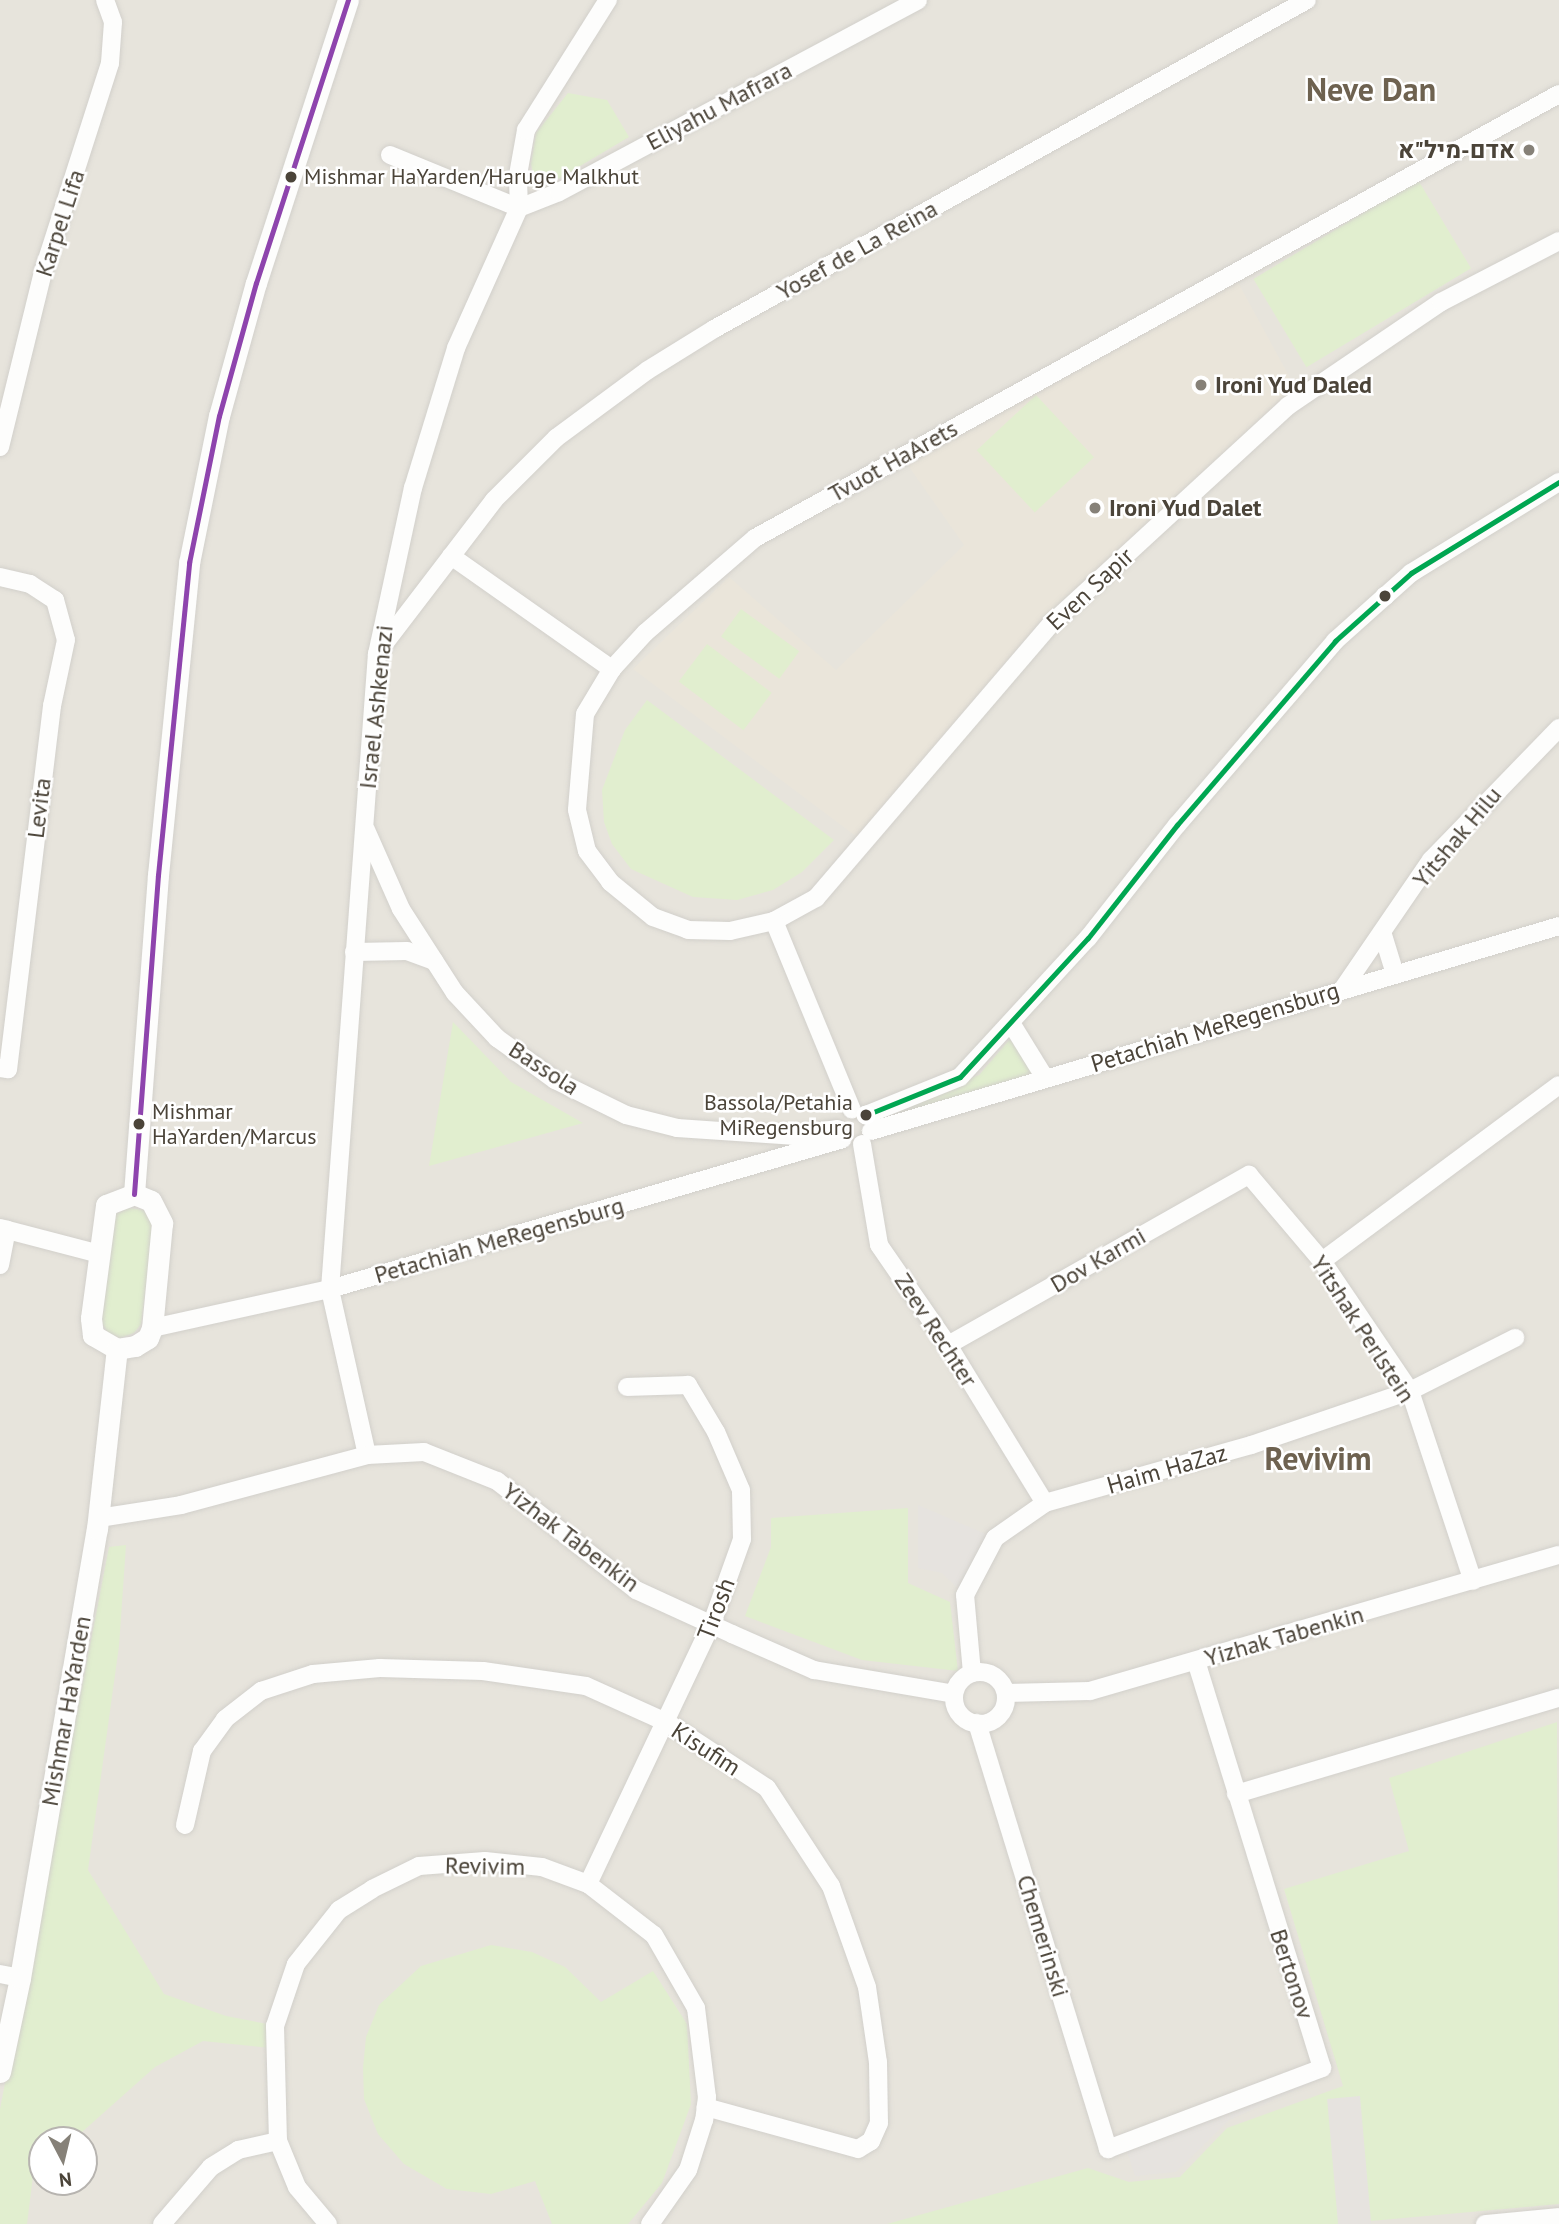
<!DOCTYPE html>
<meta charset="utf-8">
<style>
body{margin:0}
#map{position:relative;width:1559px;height:2224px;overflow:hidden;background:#f4f2ee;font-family:"PT Sans",Heebo,sans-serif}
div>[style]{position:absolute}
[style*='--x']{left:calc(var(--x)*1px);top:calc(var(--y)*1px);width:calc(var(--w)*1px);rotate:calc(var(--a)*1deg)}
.residential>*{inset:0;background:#e7e4dc}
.education>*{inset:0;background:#eae5da}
.green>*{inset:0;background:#e1eecf;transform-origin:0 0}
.parking>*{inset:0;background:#e6e3df;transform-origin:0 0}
.roads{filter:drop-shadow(0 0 2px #d2d0cb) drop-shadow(0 0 2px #d2d0cb)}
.minor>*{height:18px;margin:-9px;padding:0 9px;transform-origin:9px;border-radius:9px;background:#fdfdfc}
.minor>.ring{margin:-9px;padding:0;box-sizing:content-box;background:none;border:18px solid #fdfdfc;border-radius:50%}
.tertiary>*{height:21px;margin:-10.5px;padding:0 10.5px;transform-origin:10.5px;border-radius:10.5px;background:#fdfdfc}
.bus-1>*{height:5px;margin:-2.5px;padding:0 2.5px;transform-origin:2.5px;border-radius:2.5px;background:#8e44ad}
.bus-2>*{height:5px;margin:-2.5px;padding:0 2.5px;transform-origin:2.5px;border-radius:2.5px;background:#00a651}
.dots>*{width:19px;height:19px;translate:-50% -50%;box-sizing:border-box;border:4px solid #fff;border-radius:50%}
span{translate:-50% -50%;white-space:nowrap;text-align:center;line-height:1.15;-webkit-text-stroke:5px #fff;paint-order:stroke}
.bus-label{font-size:22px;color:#4b4439}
.left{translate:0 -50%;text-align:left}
.right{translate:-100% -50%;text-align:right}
.street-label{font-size:24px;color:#4b4439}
.poi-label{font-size:24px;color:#4b4439;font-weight:700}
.district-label{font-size:32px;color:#6e6250;font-weight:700}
.north{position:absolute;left:28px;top:2126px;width:70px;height:70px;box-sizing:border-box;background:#fff;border:2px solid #b7b4b0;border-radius:50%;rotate:173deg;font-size:19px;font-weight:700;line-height:28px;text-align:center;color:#4b4439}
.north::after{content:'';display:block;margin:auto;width:24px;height:32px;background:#868178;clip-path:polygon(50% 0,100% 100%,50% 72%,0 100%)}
</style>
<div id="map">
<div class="residential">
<div style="clip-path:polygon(evenodd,0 0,1559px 0,1559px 2224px,0 2224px,0 0,42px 2140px,84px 2140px,84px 2182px,42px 2182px,42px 2140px)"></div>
</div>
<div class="education">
<div style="clip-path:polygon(1236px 279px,1296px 389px,1045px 616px,857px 837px,633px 669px,729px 577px,836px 670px,964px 545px,905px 461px)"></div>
</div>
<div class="green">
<div style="clip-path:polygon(568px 93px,607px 100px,629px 137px,560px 178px,536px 186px,531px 164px,536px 133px)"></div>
<div style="left:1418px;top:180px;width:103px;height:192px;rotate:59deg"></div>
<div style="left:1036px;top:395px;width:85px;height:81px;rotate:47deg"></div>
<div style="left:741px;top:609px;width:72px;height:34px;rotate:36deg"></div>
<div style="left:707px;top:644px;width:81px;height:47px;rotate:37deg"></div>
<div style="clip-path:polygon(647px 700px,834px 840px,802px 872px,773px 890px,737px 900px,693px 897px,631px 869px,612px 844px,604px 822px,602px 790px,625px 730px)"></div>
<div style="clip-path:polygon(453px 1022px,511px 1082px,583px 1123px,429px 1166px)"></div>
<div style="clip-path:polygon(1010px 1039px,1037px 1076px,875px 1126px,872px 1117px,979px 1075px)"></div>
<div style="clip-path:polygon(128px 1208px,145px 1210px,154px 1222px,141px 1324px,134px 1333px,120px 1338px,108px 1333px,100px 1320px,114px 1215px)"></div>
<div style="clip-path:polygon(908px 1508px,908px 1583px,950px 1602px,958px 1671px,862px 1660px,745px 1616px,771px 1547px,771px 1518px)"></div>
<div style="clip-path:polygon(126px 1545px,119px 1646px,88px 1870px,164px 1994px,226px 2016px,272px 2025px,270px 2048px,203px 2041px,155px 2067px,73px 2140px,42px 2140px,42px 2168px,33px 2176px,27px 2224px,0 2224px,0 2109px,109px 1547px)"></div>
<div style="clip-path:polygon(1557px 1722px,1559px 2204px,1337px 2224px,887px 2224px,1088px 2168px,1129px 2182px,1180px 2177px,1227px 2128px,1343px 2086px,1284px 1889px,1409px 1851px,1389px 1778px)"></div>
<div style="clip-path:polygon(491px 1945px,532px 1952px,565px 1967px,601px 2002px,653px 1971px,687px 2024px,691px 2104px,662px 2183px,628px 2224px,552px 2224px,535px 2181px,491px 2194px,447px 2189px,404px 2164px,378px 2134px,364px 2099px,363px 2068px,366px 2037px,379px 2005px,421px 1966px)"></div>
</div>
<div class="parking">
<div style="clip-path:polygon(918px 1505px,995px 1538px,965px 1595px,942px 1573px,918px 1568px)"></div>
<div style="clip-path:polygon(1322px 2068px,1329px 2075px,1229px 2120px,1176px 2172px,1135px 2176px,1124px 2143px)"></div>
<div style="left:1360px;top:2096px;width:129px;height:33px;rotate:85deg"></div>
</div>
<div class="roads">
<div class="minor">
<div style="--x:1559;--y:94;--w:918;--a:151.09"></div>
<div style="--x:755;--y:538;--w:145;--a:139.2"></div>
<div style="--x:645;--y:633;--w:49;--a:132.5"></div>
<div style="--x:612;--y:669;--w:52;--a:121"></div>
<div style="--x:585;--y:714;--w:96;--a:94.8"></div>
<div style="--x:577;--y:810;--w:42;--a:76.3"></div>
<div style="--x:587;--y:851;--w:39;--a:53"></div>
<div style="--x:610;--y:882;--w:55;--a:39.1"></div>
<div style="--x:653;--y:917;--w:37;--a:20"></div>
<div style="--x:688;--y:930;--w:42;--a:1.4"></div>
<div style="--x:730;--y:931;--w:45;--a:-12.8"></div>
<div style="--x:774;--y:921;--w:48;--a:-28.7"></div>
<div style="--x:816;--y:898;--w:362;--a:-49.4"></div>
<div style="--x:1052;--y:623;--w:321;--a:-42.6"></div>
<div style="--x:1288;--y:406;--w:185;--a:-34.2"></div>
<div style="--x:1441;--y:302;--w:133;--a:-27.3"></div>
<div style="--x:390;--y:155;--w:139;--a:22.3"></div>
<div style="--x:519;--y:208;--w:43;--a:-21.8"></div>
<div style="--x:559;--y:192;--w:407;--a:-28.1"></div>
<div style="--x:0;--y:447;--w:180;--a:-76.2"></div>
<div style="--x:43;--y:272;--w:219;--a:-72.2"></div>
<div style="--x:110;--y:63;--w:41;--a:-85.8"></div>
<div style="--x:113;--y:22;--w:23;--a:-110"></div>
<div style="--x:451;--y:556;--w:197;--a:35.1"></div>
<div style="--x:0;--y:577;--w:31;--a:13"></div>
<div style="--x:30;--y:584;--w:30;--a:33"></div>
<div style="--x:55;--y:600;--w:41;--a:74.6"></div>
<div style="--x:66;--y:640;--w:67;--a:102"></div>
<div style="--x:52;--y:706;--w:366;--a:96.9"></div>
<div style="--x:8;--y:1069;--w:8;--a:-173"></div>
<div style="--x:381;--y:648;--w:186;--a:-52.6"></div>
<div style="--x:494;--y:500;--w:88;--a:-45"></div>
<div style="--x:556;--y:438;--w:114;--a:-36.5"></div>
<div style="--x:648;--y:370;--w:78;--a:-31.8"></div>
<div style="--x:714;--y:329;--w:678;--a:-29.02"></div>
<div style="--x:366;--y:830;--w:86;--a:66.1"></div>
<div style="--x:401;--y:909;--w:100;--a:57.3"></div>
<div style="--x:455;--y:993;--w:62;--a:47"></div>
<div style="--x:497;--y:1038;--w:72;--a:35.9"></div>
<div style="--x:555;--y:1080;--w:79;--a:26.2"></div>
<div style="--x:626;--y:1115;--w:53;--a:14.3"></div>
<div style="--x:677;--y:1128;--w:116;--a:3.9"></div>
<div style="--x:793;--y:1136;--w:45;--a:-9"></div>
<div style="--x:774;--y:921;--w:204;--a:67.6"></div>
<div style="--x:1383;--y:935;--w:41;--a:72.9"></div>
<div style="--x:354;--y:952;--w:53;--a:-1.1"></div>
<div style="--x:407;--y:951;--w:29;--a:20"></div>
<div style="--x:1342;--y:990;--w:158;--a:-55.6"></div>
<div style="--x:1431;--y:860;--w:184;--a:-45.9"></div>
<div style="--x:1011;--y:1023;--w:65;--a:58.3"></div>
<div style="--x:866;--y:1115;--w:101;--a:-22"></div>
<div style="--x:960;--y:1077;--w:189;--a:-47.4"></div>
<div style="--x:1088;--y:938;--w:144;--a:-51.8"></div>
<div style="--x:1177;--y:825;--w:243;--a:-49.3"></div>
<div style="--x:1335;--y:641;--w:102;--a:-41.8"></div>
<div style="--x:1411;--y:573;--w:174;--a:-31.6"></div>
<div style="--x:871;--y:1131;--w:718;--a:-16.59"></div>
<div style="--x:862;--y:1144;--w:102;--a:80.4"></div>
<div style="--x:879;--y:1245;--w:121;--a:55.4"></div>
<div style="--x:948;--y:1345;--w:185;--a:58.5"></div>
<div style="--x:0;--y:1228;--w:103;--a:14.6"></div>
<div style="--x:1322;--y:1261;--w:295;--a:-36.6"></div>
<div style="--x:0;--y:1265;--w:36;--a:-79"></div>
<div style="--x:152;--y:1328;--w:182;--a:-12.4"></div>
<div style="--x:330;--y:1289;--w:534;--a:-16.3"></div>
<div style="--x:948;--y:1345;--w:346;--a:-29.5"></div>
<div style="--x:1249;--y:1175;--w:113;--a:49.7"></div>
<div style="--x:1322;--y:1261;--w:157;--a:55.9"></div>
<div style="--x:1410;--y:1391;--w:200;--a:71.7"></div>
<div style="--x:367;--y:1455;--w:170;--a:-102.6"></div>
<div style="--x:330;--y:1289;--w:637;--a:-85.77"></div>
<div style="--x:377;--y:654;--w:170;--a:-77.8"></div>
<div style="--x:413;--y:488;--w:146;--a:-72.9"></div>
<div style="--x:456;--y:348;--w:154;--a:-65.8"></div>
<div style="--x:519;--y:208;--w:33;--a:-92"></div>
<div style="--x:518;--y:175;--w:46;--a:-79.9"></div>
<div style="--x:526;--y:130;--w:154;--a:-57.8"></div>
<div style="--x:99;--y:1518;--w:83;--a:-9"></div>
<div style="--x:181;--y:1505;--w:193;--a:-15"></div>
<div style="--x:367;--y:1455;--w:57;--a:-3"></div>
<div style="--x:424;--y:1452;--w:79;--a:21.7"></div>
<div style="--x:497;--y:1481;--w:177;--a:38.1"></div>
<div style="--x:636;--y:1590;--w:106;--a:24.6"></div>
<div style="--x:732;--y:1634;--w:90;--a:23.7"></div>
<div style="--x:814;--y:1670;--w:142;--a:9.7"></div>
<div class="ring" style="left:954px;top:1672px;width:34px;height:34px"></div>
<div style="--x:972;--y:1673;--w:78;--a:-95.1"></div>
<div style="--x:965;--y:1595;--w:64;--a:-62.2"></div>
<div style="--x:995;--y:1538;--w:61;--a:-35"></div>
<div style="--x:1045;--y:1503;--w:214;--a:-15.7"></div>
<div style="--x:1251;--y:1445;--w:168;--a:-18.8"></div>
<div style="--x:1410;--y:1391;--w:118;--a:-26.8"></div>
<div style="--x:1006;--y:1693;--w:84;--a:-1.4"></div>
<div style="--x:1090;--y:1691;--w:488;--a:-16.2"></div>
<div style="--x:977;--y:1723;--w:446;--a:72.9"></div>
<div style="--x:1108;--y:2149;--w:229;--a:-20.7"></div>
<div style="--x:1322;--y:2068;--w:425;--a:-107.2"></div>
<div style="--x:1236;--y:1794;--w:337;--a:-16.6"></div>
<div style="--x:185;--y:1825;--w:76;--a:-77.1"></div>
<div style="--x:202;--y:1751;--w:39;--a:-54"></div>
<div style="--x:225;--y:1719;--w:46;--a:-37.9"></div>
<div style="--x:261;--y:1691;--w:55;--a:-18.1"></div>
<div style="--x:313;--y:1674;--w:67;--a:-5.1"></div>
<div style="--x:380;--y:1668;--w:103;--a:1.7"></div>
<div style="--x:483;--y:1671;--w:104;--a:8.3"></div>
<div style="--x:586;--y:1686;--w:90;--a:24.3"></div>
<div style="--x:668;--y:1723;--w:118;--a:33.3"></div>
<div style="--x:767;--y:1788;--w:117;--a:56.9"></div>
<div style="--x:831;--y:1886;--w:107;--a:70.4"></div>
<div style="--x:867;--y:1987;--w:76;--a:81.7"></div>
<div style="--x:878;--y:2062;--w:61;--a:89.1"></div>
<div style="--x:879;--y:2123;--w:20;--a:114"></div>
<div style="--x:871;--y:2141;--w:15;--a:148"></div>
<div style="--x:858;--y:2149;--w:158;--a:-164.6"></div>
<div style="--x:588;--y:1884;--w:289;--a:-64.6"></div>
<div style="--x:712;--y:1623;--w:89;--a:-70.3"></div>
<div style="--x:742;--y:1539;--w:49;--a:-91.2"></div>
<div style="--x:741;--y:1490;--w:63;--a:-113.3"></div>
<div style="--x:716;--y:1432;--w:55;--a:-120.8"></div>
<div style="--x:688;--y:1385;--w:61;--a:178.1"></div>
<div style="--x:0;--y:1974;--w:20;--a:11"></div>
<div style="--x:162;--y:2224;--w:75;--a:-49.3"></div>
<div style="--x:211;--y:2167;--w:32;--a:-32"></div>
<div style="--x:238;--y:2150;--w:41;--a:-12.7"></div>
<div style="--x:328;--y:2224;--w:48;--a:-130"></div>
<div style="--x:297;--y:2187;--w:50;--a:-112.4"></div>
<div style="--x:278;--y:2141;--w:115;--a:-91.5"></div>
<div style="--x:275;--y:2026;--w:65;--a:-71.3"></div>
<div style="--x:296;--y:1964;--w:69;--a:-51.5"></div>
<div style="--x:339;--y:1910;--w:39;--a:-32"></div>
<div style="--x:372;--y:1889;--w:52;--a:-26.1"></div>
<div style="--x:419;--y:1866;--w:66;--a:-4.3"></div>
<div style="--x:485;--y:1861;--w:57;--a:6"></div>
<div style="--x:542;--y:1867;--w:49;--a:20.3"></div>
<div style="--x:588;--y:1884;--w:83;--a:37.7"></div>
<div style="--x:654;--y:1935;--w:84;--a:60.1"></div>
<div style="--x:696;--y:2008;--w:90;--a:83"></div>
<div style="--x:707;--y:2097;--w:23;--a:97"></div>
<div style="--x:704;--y:2120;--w:52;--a:107.7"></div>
<div style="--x:688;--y:2170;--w:66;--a:125.1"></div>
<div style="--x:1485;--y:2224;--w:74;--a:-5.4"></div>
</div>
<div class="tertiary">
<div style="--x:134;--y:1194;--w:320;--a:-85.7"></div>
<div style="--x:158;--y:875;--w:314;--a:-84.3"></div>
<div style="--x:189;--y:563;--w:150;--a:-78.5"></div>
<div style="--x:219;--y:416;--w:138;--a:-74.5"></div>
<div style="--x:256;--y:283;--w:298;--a:-72"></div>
<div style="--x:134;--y:1194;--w:18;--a:22"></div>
<div style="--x:151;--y:1201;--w:25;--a:63"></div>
<div style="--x:162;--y:1223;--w:105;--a:95.4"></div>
<div style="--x:152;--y:1328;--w:11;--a:112"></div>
<div style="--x:148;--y:1338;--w:15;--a:148"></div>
<div style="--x:135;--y:1346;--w:18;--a:171"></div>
<div style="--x:117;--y:1349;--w:28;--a:-150"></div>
<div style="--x:93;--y:1335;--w:17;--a:-97"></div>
<div style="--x:91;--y:1318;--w:114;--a:-82.4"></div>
<div style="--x:106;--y:1205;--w:30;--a:-21"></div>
<div style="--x:0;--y:2072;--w:96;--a:-78"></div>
<div style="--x:20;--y:1978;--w:456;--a:-80.3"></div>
<div style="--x:97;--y:1529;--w:181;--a:-83.7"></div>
</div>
</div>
<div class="bus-1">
<div style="--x:134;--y:1194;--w:320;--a:-85.7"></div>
<div style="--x:158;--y:875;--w:314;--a:-84.3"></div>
<div style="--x:189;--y:563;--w:150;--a:-78.5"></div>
<div style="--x:219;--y:416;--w:138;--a:-74.5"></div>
<div style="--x:256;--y:283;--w:298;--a:-72"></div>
</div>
<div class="bus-2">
<div style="--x:866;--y:1115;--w:101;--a:-22"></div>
<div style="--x:960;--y:1077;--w:189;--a:-47.4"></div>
<div style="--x:1088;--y:938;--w:144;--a:-51.8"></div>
<div style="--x:1177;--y:825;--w:243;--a:-49.3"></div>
<div style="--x:1335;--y:641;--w:102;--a:-41.8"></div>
<div style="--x:1411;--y:573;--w:174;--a:-31.6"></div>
</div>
<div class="dots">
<div style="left:1529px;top:150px;background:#868178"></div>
<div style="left:291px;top:177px;background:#4b4439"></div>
<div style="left:1201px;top:385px;background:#868178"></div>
<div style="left:1095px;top:508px;background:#868178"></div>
<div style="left:1385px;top:596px;background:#4b4439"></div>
<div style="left:866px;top:1115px;background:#4b4439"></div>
<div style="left:139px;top:1124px;background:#4b4439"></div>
</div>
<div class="bus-label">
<span class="left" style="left:304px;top:177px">Mishmar HaYarden/Haruge Malkhut</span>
<span class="right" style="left:853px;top:1115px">Bassola/Petahia<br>MiRegensburg</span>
<span class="left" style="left:152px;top:1124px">Mishmar<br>HaYarden/Marcus</span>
</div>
<div class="street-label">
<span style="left:719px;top:106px;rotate:-28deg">Eliyahu Mafrara</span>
<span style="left:60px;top:223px;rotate:-72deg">Karpel Lifa</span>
<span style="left:857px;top:250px;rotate:-29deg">Yosef de La Reina</span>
<span style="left:893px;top:461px;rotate:-29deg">Tvuot HaArets</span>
<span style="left:1090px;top:589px;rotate:-43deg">Even Sapir</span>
<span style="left:376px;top:707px;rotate:-84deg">Israel Ashkenazi</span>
<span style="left:39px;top:808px;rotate:-83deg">Levita</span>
<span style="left:1457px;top:837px;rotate:-50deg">Yitshak Hilu</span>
<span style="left:1215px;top:1027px;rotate:-17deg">Petachiah MeRegensburg</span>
<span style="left:544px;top:1068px;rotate:33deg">Bassola</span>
<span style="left:499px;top:1240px;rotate:-16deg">Petachiah MeRegensburg</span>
<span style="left:1098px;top:1260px;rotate:-30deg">Dov Karmi</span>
<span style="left:1363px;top:1329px;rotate:57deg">Yitshak Perlstein</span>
<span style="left:936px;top:1330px;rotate:57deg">Zeev Rechter</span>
<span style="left:1167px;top:1469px;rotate:-16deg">Haim HaZaz</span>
<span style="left:571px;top:1537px;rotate:37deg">Yizhak Tabenkin</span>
<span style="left:716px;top:1609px;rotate:-69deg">Tirosh</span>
<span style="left:1284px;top:1636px;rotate:-16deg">Yizhak Tabenkin</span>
<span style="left:66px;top:1711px;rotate:-80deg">Mishmar HaYarden</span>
<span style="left:706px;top:1749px;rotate:33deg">Kisufim</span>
<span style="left:485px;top:1866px;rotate:1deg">Revivim</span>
<span style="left:1043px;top:1936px;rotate:73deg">Chemerinski</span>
<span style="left:1292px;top:1974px;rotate:72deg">Bertonov</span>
</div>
<div class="poi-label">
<span class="right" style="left:1515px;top:150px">אדם-מיל"א</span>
<span class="left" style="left:1215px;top:385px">Ironi Yud Daled</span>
<span class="left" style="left:1109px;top:508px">Ironi Yud Dalet</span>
</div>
<div class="district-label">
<span style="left:1371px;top:89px">Neve Dan</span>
<span style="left:1318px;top:1458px">Revivim</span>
</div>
<div class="north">N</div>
</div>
